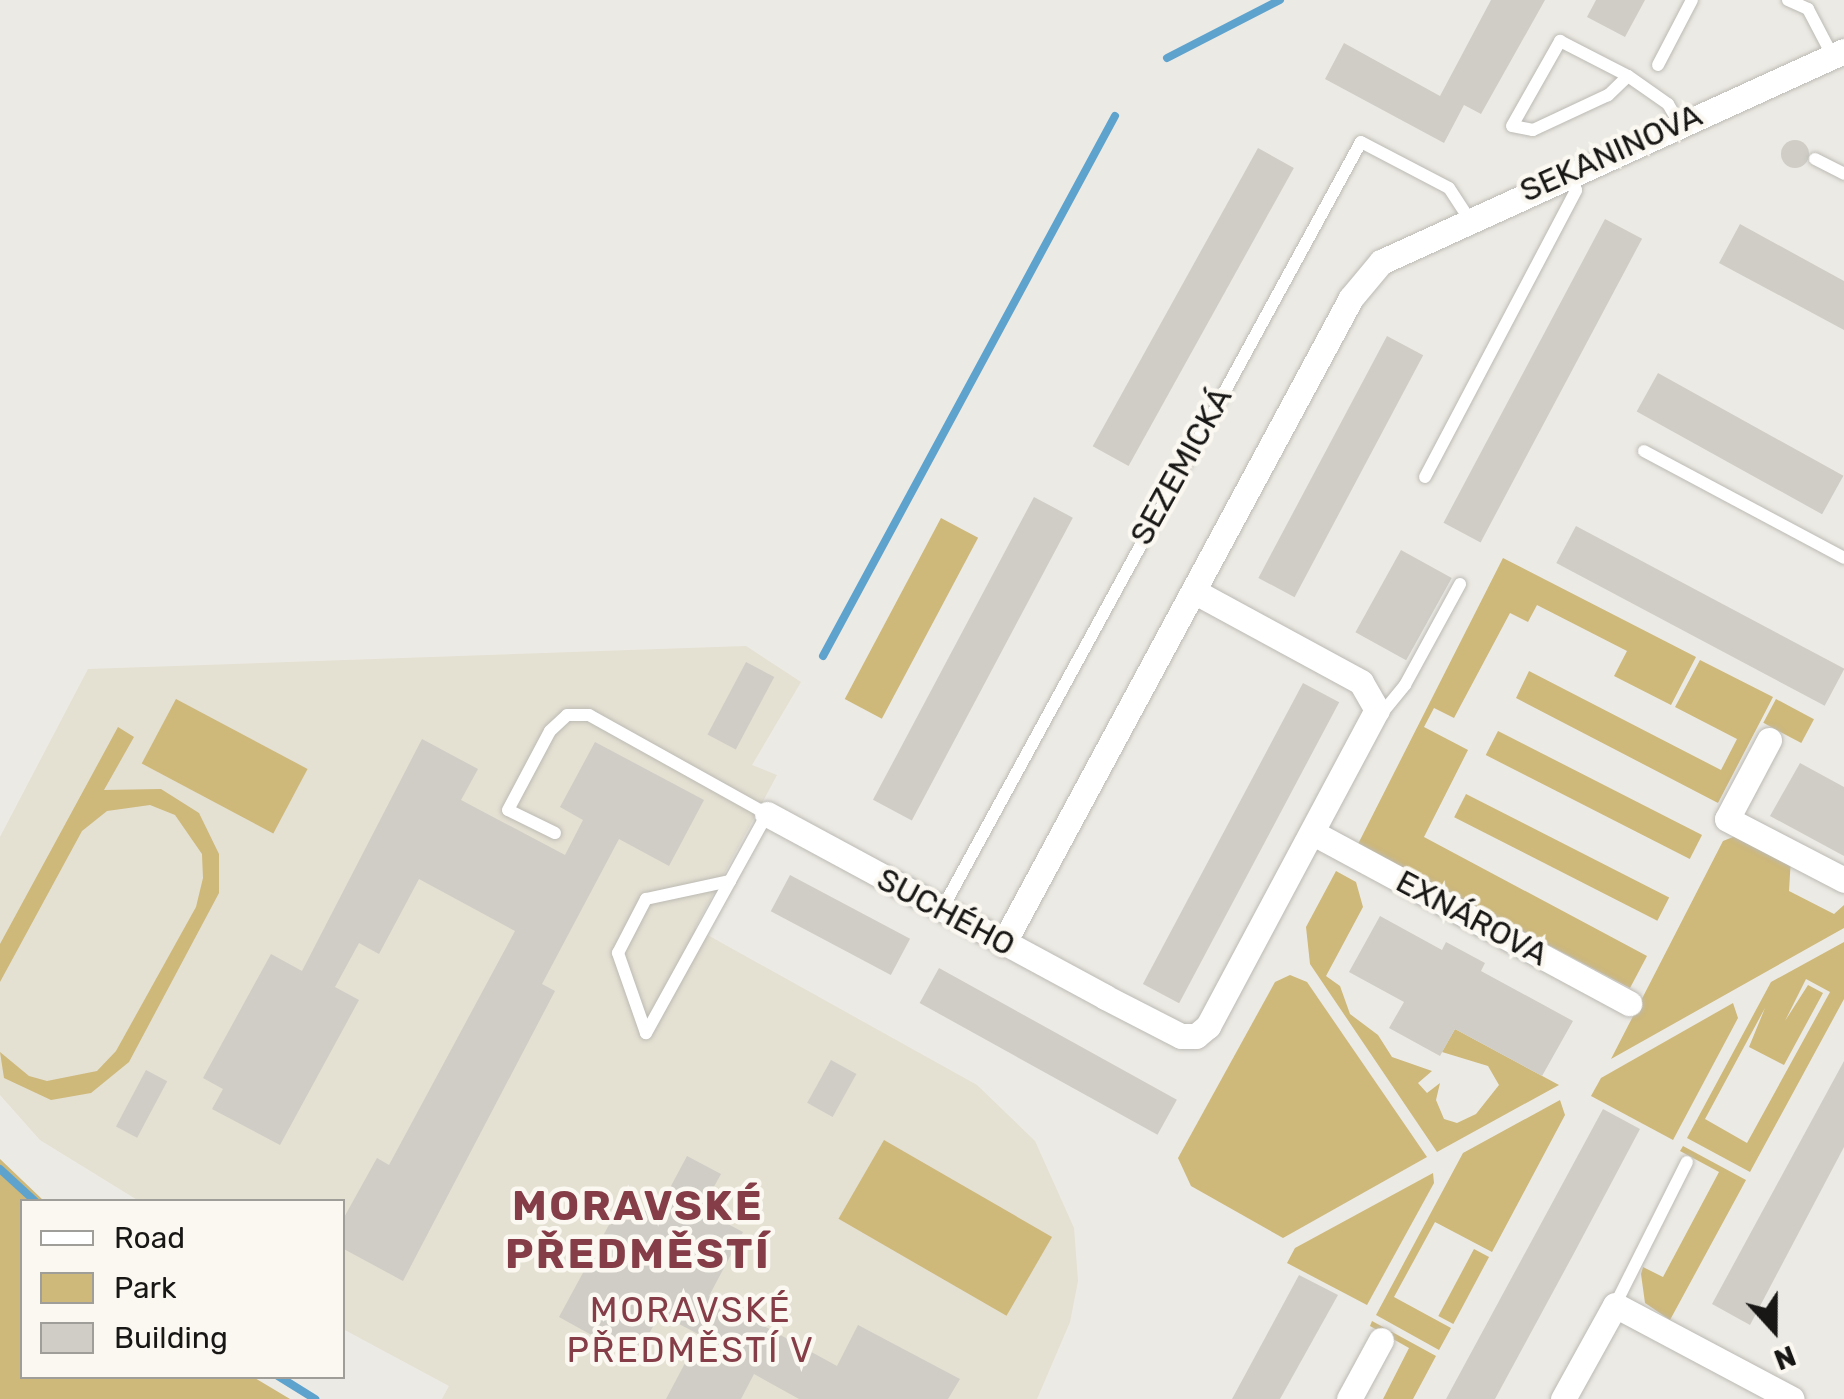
<!DOCTYPE html>
<meta charset="utf-8">
<style>
body{margin:0}
#map{position:relative;width:1844px;height:1399px;overflow:hidden;background:#eceae4;font-family:Rubik,sans-serif}
div>[style]{position:absolute}
[style*='--x']{left:calc(var(--x)*1px);top:calc(var(--y)*1px);width:calc(var(--w)*1px);rotate:calc(var(--a)*1deg)}
.built>*{inset:0;background:#e4e0d2}
.green>*{inset:0;background:#ceb87a;transform-origin:0 0}
.stream>*{height:8px;margin:-4px;padding:0 4px;transform-origin:4px;border-radius:4px;background:#5ea3ce}
.building>*{inset:0;background:#cfcdc6;transform-origin:0 0}
.round{border-radius:50%}
.roads{filter:drop-shadow(0 0 2px #bcbab4) drop-shadow(0 0 2px #bcbab4)}
.lane>*{height:12px;margin:-6px;padding:0 6px;transform-origin:6px;border-radius:6px;background:#fff}
.street>*{height:25px;margin:-12.5px;padding:0 12.5px;transform-origin:12.5px;border-radius:12.5px;background:#fff}
span{translate:-50% -50%;white-space:nowrap;text-align:center;line-height:1.15;-webkit-text-stroke:9px #faf8f1;paint-order:stroke}
.street-label{font-size:32px;color:#181715}
.neighbourhood-label{font-size:35px;color:#853d48;letter-spacing:2.5px}
.district-label{font-size:42px;color:#853d48;font-weight:700;letter-spacing:2.5px}
.legend{position:absolute;left:20px;top:1199px;width:325px;height:180px;box-sizing:border-box;background:#faf8f1;border:2px solid #a09e99;margin:0;padding:12px 18px;list-style:none;font-size:30px;color:#181715}
.legend li{display:flex;align-items:center;gap:20px;height:50px}
.legend b{width:50px;border:2px solid #a09e99}
.north{position:absolute;left:1724px;top:1279px;width:100px;height:100px;-webkit-text-stroke:8px #faf8f1;paint-order:stroke;rotate:159deg;font-size:28px;font-weight:700;line-height:40px;text-align:center;color:#181715}
.north::after{content:'';display:block;margin:auto;width:35px;height:45px;background:#181715;clip-path:polygon(50% 0,100% 100%,50% 72%,0 100%)}
</style>
<div id="map">
<div class="built">
<div style="clip-path:polygon(746px 646px,801px 682px,752px 765px,777px 775px,695px 928px,977px 1085px,1035px 1141px,1074px 1228px,1078px 1281px,1070px 1322px,1037px 1399px,442px 1399px,449px 1386px,343px 1329px,342px 1202px,139px 1201px,40px 1140px,0 1095px,0 837px,88px 669px)"></div>
</div>
<div class="green">
<div style="left:941px;top:518px;width:42px;height:205px;rotate:28deg"></div>
<div style="clip-path:polygon(1503px 558px,1696px 657px,1671px 705px,1614px 676px,1627px 651px,1537px 605px,1528px 622px,1510px 613px,1454px 718px,1434px 708px,1424px 727px,1468px 750px,1424px 837px,1647px 956px,1630px 988px,1358px 844px)"></div>
<div style="clip-path:polygon(1700px 660px,1773px 697px,1718px 803px,1516px 698px,1529px 671px,1721px 770px,1737px 739px,1675px 707px)"></div>
<div style="left:176px;top:699px;width:149px;height:73px;rotate:28deg"></div>
<div style="left:1776px;top:699px;width:43px;height:27px;rotate:28deg"></div>
<div style="clip-path:polygon(118px 727px,134px 737px,104px 790px,161px 789px,199px 813px,219px 854px,219px 893px,129px 1062px,91px 1093px,51px 1100px,4px 1078px,0 1052px,29px 1076px,47px 1081px,97px 1071px,116px 1051px,196px 907px,203px 878px,202px 854px,175px 815px,150px 805px,107px 811px,82px 831px,0 982px,0 944px)"></div>
<div style="left:1498px;top:731px;width:229px;height:27px;rotate:27deg"></div>
<div style="left:1466px;top:794px;width:228px;height:26px;rotate:27deg"></div>
<div style="clip-path:polygon(1743px 833px,1791px 858px,1789px 891px,1834px 914px,1844px 905px,1844px 928px,1611px 1059px,1723px 841px)"></div>
<div style="clip-path:polygon(1336px 871px,1356px 882px,1363px 907px,1326px 976px,1340px 986px,1350px 1014px,1378px 1035px,1392px 1057px,1432px 1071px,1418px 1083px,1427px 1093px,1440px 1083px,1436px 1100px,1444px 1119px,1457px 1123px,1476px 1114px,1499px 1085px,1488px 1066px,1442px 1052px,1455px 1029px,1559px 1085px,1437px 1152px,1310px 964px,1306px 927px)"></div>
<div style="clip-path:polygon(evenodd,1844px 942px,1844px 999px,1750px 1172px,1687px 1138px,1771px 982px,1844px 942px,1806px 979px,1830px 992px,1747px 1143px,1705px 1119px,1765px 1008px,1749px 1047px,1784px 1065px,1823px 993px,1808px 985px,1785px 1021px,1806px 979px)"></div>
<div style="clip-path:polygon(1290px 975px,1307px 982px,1427px 1157px,1283px 1238px,1191px 1186px,1178px 1158px,1275px 982px)"></div>
<div style="clip-path:polygon(1733px 1003px,1738px 1018px,1673px 1140px,1591px 1096px,1601px 1078px)"></div>
<div style="clip-path:polygon(1560px 1100px,1565px 1115px,1492px 1252px,1435px 1222px,1394px 1297px,1451px 1328px,1439px 1350px,1376px 1315px,1463px 1153px)"></div>
<div style="left:884px;top:1140px;width:194px;height:91px;rotate:30deg"></div>
<div style="clip-path:polygon(1683px 1146px,1746px 1180px,1670px 1320px,1645px 1303px,1641px 1274px,1643px 1267px,1663px 1277px,1719px 1172px,1680px 1151px)"></div>
<div style="clip-path:polygon(0 1159px,44px 1201px,22px 1202px,22px 1376px,253px 1377px,290px 1399px,0 1399px)"></div>
<div style="clip-path:polygon(1433px 1173px,1434px 1183px,1367px 1305px,1287px 1263px,1295px 1248px)"></div>
<div style="left:1474px;top:1249px;width:17px;height:76px;rotate:28deg"></div>
<div style="clip-path:polygon(1372px 1321px,1436px 1356px,1413px 1399px,1383px 1399px,1409px 1348px,1370px 1326px)"></div>
</div>
<div class="stream">
<div style="--x:1167;--y:58;--w:127;--a:-27.2"></div>
<div style="--x:823;--y:656;--w:614;--a:-61.6"></div>
<div style="--x:0;--y:1169;--w:49;--a:42.5"></div>
<div style="--x:278;--y:1376;--w:44;--a:31.9"></div>
</div>
<div class="building">
<div style="clip-path:polygon(1491px 0,1545px 0,1481px 114px,1464px 105px,1444px 143px,1325px 79px,1344px 43px,1440px 96px)"></div>
<div style="clip-path:polygon(1596px 0,1645px 0,1625px 37px,1587px 17px)"></div>
<div class="round" style="left:1781px;top:140px;width:28px;height:28px"></div>
<div style="left:1258px;top:148px;width:41px;height:341px;rotate:29deg"></div>
<div style="left:1605px;top:219px;width:42px;height:344px;rotate:28deg"></div>
<div style="clip-path:polygon(1740px 224px,1844px 281px,1844px 330px,1719px 263px)"></div>
<div style="left:1387px;top:336px;width:41px;height:274px;rotate:28deg"></div>
<div style="left:1658px;top:373px;width:212px;height:44px;rotate:29deg"></div>
<div style="left:1034px;top:497px;width:44px;height:343px;rotate:28deg"></div>
<div style="left:1576px;top:526px;width:304px;height:42px;rotate:28deg"></div>
<div style="left:1401px;top:550px;width:58px;height:94px;rotate:29deg"></div>
<div style="left:746px;top:662px;width:32px;height:82px;rotate:28deg"></div>
<div style="left:1303px;top:683px;width:41px;height:341px;rotate:28deg"></div>
<div style="clip-path:polygon(422px 739px,478px 769px,461px 800px,565px 855px,583px 820px,560px 807px,595px 742px,704px 800px,669px 866px,619px 839px,542px 984px,555px 991px,403px 1281px,342px 1248px,342px 1221px,377px 1158px,389px 1165px,515px 931px,419px 879px,379px 954px,359px 943px,335px 987px,359px 1000px,280px 1145px,212px 1109px,223px 1089px,203px 1078px,271px 954px,302px 971px)"></div>
<div style="clip-path:polygon(1800px 763px,1844px 787px,1844px 856px,1770px 816px)"></div>
<div style="left:790px;top:875px;width:136px;height:41px;rotate:28deg"></div>
<div style="clip-path:polygon(1380px 916px,1442px 950px,1446px 942px,1485px 963px,1481px 971px,1573px 1021px,1542px 1076px,1455px 1029px,1440px 1056px,1389px 1028px,1404px 1002px,1349px 972px)"></div>
<div style="left:939px;top:968px;width:272px;height:40px;rotate:29deg"></div>
<div style="left:831px;top:1060px;width:29px;height:49px;rotate:29deg"></div>
<div style="clip-path:polygon(1844px 1061px,1844px 1147px,1750px 1325px,1712px 1304px)"></div>
<div style="left:146px;top:1070px;width:24px;height:64px;rotate:28deg"></div>
<div style="clip-path:polygon(1603px 1109px,1640px 1129px,1573px 1255px,1495px 1399px,1446px 1399px)"></div>
<div style="clip-path:polygon(687px 1156px,721px 1174px,701px 1210px,743px 1232px,709px 1296px,837px 1366px,858px 1325px,960px 1379px,948px 1399px,799px 1399px,754px 1374px,741px 1399px,666px 1399px,700px 1335px,660px 1314px,635px 1359px,559px 1317px,623px 1199px,655px 1216px)"></div>
<div style="clip-path:polygon(1299px 1275px,1338px 1295px,1280px 1399px,1232px 1399px)"></div>
</div>
<div class="roads">
<div class="lane">
<div style="--x:1788;--y:0;--w:22;--a:24"></div>
<div style="--x:1808;--y:9;--w:52;--a:62.4"></div>
<div style="--x:1658;--y:65;--w:73;--a:-62.4"></div>
<div style="--x:1628;--y:76;--w:28;--a:136"></div>
<div style="--x:1608;--y:95;--w:83;--a:155"></div>
<div style="--x:1533;--y:130;--w:21;--a:-169"></div>
<div style="--x:1512;--y:126;--w:98;--a:-60.5"></div>
<div style="--x:1560;--y:41;--w:76;--a:27.2"></div>
<div style="--x:1628;--y:76;--w:49;--a:35"></div>
<div style="--x:1668;--y:104;--w:22;--a:60"></div>
<div style="--x:1815;--y:159;--w:33;--a:27"></div>
<div style="--x:1644;--y:451;--w:227;--a:28.1"></div>
<div style="--x:1425;--y:477;--w:324;--a:-62.2"></div>
<div style="--x:1576;--y:190;--w:18;--a:-112"></div>
<div style="--x:1378;--y:718;--w:43;--a:-50.7"></div>
<div style="--x:1405;--y:685;--w:115;--a:-61.4"></div>
<div style="--x:555;--y:833;--w:52;--a:-153.9"></div>
<div style="--x:508;--y:810;--w:89;--a:-62"></div>
<div style="--x:550;--y:731;--w:23;--a:-43"></div>
<div style="--x:567;--y:715;--w:22;--a:0"></div>
<div style="--x:589;--y:715;--w:204;--a:29.1"></div>
<div style="--x:767;--y:814;--w:77;--a:118.9"></div>
<div style="--x:730;--y:881;--w:174;--a:118.9"></div>
<div style="--x:646;--y:1033;--w:85;--a:-109.3"></div>
<div style="--x:618;--y:953;--w:61;--a:-62.6"></div>
<div style="--x:646;--y:899;--w:86;--a:-12.1"></div>
<div style="--x:941;--y:911;--w:876;--a:-61.36"></div>
<div style="--x:1361;--y:142;--w:99;--a:27.6"></div>
<div style="--x:1449;--y:188;--w:35;--a:57"></div>
<div style="--x:1615;--y:1305;--w:160;--a:-63.3"></div>
</div>
<div class="street">
<div style="--x:1769;--y:740;--w:89;--a:118"></div>
<div style="--x:1727;--y:819;--w:132;--a:27.5"></div>
<div style="--x:767;--y:814;--w:384;--a:28.4"></div>
<div style="--x:1105;--y:997;--w:85;--a:27.2"></div>
<div style="--x:1181;--y:1036;--w:15;--a:0"></div>
<div style="--x:1196;--y:1036;--w:16;--a:-40"></div>
<div style="--x:1208;--y:1026;--w:358;--a:-61.9"></div>
<div style="--x:1377;--y:710;--w:32;--a:-120"></div>
<div style="--x:1361;--y:682;--w:189;--a:-151.5"></div>
<div style="--x:1315;--y:834;--w:357;--a:28.3"></div>
<div style="--x:1003;--y:944;--w:734;--a:-61.69"></div>
<div style="--x:1351;--y:298;--w:47;--a:-50.2"></div>
<div style="--x:1381;--y:262;--w:509;--a:-24.5"></div>
<div style="--x:1349;--y:1399;--w:67;--a:-61.5"></div>
<div style="--x:1563;--y:1399;--w:107;--a:-61"></div>
<div style="--x:1615;--y:1305;--w:200;--a:28"></div>
</div>
</div>
<div class="street-label">
<span style="left:1611px;top:153px;rotate:-24deg">SEKANINOVA</span>
<span style="left:1181px;top:466px;rotate:-61deg">SEZEMICKÁ</span>
<span style="left:946px;top:912px;rotate:28deg">SUCHÉHO</span>
<span style="left:1472px;top:918px;rotate:28deg">EXNÁROVA</span>
</div>
<div class="neighbourhood-label">
<span style="left:691px;top:1330px">MORAVSKÉ<br>PŘEDMĚSTÍ V</span>
</div>
<div class="district-label">
<span style="left:638px;top:1230px">MORAVSKÉ<br>PŘEDMĚSTÍ</span>
</div>
<ul class="legend">
<li><b style="height:12px;background:#fff"></b>Road</li>
<li><b style="height:28px;background:#ceb87a"></b>Park</li>
<li><b style="height:28px;background:#cfcdc6"></b>Building</li>
</ul>
<div class="north">N</div>
</div>
